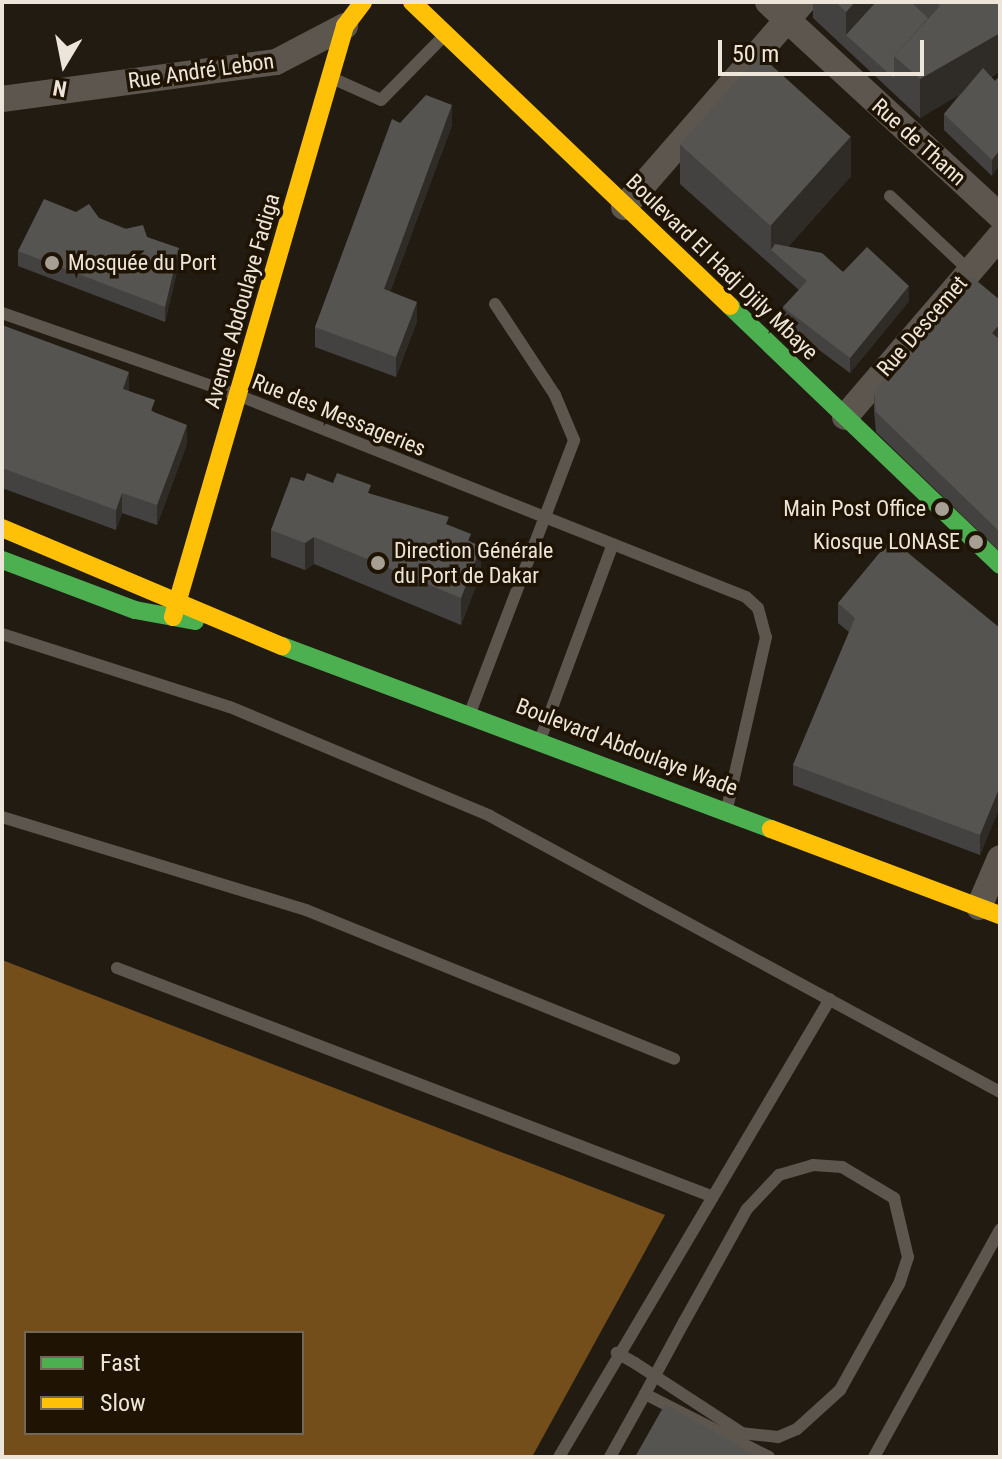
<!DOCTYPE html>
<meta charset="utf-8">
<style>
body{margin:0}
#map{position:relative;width:1002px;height:1459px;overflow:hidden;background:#221b12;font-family:"Roboto Condensed",sans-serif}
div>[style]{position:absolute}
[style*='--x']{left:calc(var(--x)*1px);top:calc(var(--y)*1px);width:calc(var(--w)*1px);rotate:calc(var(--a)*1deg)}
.water>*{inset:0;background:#734e1b}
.lane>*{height:12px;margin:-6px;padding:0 6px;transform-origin:6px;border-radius:6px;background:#5c564e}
.street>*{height:26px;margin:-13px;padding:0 13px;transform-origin:13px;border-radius:13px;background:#5c564e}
.fast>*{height:18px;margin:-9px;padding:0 9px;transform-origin:9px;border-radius:9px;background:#4caf50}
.slow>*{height:18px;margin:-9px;padding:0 9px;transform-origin:9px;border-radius:9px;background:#ffc107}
.wall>*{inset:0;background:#444241}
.shaded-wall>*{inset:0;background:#2f2b27}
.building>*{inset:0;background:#565451;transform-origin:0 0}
.dots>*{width:22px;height:22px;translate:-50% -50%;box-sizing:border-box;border:4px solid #1f1303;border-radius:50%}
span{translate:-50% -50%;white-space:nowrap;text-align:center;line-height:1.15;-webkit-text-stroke:7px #1f1303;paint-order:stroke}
.street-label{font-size:22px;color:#eee5da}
.poi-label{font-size:22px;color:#eee5da}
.left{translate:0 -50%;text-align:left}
.right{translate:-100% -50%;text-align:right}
.frame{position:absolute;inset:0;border:4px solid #eee5da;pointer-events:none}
.legend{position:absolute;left:24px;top:1331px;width:280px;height:104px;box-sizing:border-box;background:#1f1303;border:2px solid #726759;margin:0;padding:10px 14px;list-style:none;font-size:24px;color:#eee5da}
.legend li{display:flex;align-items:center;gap:16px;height:40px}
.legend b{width:40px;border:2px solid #726759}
.north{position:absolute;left:24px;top:24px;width:80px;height:80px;-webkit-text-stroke:6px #1f1303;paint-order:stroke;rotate:190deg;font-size:22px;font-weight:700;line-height:32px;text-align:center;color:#eee5da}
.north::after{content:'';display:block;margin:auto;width:28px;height:36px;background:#eee5da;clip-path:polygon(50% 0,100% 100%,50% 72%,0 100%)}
.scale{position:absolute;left:718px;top:40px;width:206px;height:36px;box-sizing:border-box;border:4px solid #eee5da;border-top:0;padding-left:10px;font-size:24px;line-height:28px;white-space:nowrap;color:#eee5da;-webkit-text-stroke:6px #1f1303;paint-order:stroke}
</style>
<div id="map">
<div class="water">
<div style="clip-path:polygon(evenodd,2px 960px,665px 1215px,532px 1457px,2px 1457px,2px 960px,26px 1333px,302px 1333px,302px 1433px,26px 1433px,26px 1333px)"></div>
</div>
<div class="lane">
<div style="--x:334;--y:79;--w:51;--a:24.1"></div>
<div style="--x:381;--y:100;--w:88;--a:-45.5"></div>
<div style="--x:890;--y:196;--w:110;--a:43.2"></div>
<div style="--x:2;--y:313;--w:252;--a:19.2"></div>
<div style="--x:240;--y:396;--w:544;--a:21.66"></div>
<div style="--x:746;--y:597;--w:16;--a:43"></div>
<div style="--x:758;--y:608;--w:30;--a:75"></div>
<div style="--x:766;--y:637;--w:176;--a:102.8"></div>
<div style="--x:2;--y:634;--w:239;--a:17.8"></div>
<div style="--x:230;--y:707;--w:282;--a:22.7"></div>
<div style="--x:490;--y:816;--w:580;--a:28.42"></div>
<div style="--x:470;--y:713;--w:292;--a:-69.1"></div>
<div style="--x:574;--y:440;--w:49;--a:-112.9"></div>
<div style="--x:555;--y:395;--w:109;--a:-123.4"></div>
<div style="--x:540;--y:740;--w:209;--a:-69.6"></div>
<div style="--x:2;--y:817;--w:318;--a:17"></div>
<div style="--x:306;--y:910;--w:397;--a:22"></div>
<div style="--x:117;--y:968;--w:633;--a:21.01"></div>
<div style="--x:645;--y:1394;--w:139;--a:26.9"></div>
<div style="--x:559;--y:1457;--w:532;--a:-59.39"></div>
<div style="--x:610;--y:1457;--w:72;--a:-60.9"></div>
<div style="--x:645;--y:1394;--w:82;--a:-61.6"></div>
<div style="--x:684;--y:1322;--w:129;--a:-60.9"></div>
<div style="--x:747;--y:1209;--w:47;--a:-46.7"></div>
<div style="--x:779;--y:1175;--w:35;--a:-16"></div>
<div style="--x:813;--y:1165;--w:29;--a:4"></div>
<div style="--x:842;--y:1167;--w:61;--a:30.8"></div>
<div style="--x:894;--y:1198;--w:61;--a:76.7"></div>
<div style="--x:908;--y:1257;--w:28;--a:108"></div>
<div style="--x:899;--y:1284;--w:121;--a:119.1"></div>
<div style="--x:840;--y:1390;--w:58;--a:137.8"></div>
<div style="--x:797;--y:1429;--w:21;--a:157"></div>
<div style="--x:778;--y:1437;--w:36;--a:-174"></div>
<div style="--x:742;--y:1433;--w:128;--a:-146.8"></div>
<div style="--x:635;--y:1363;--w:21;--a:-151"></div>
<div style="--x:874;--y:1457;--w:260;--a:-61"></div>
</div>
<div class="street">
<div style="--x:768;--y:2;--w:316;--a:42.7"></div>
<div style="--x:2;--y:99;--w:276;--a:-7.7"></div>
<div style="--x:276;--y:62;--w:78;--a:-27.6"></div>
<div style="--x:624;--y:207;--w:272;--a:-48.9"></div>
<div style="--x:845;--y:417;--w:238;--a:-49.4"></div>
<div style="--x:979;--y:907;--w:53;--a:-66.8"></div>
</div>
<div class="fast">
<div style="--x:730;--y:306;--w:374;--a:43.8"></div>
<div style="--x:2;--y:560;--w:142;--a:20.6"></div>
<div style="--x:135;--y:610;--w:61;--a:10.4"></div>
<div style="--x:282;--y:646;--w:522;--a:20.52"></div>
</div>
<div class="slow">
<div style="--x:412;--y:2;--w:440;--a:43.7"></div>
<div style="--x:2;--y:528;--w:304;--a:22.9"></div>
<div style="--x:173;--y:617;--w:616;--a:-73.77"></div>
<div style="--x:345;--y:26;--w:30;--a:-53"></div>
<div style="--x:771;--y:829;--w:245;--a:20.6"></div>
</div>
<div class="wall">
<div style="clip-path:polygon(813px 2px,1000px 2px,1000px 71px,991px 77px,995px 81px,992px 176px,944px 130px,944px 114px,960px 94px,920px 118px,813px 18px)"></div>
<div style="clip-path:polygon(400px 123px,452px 125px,390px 292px,417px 321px,396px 377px,315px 347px,315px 327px)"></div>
<div style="clip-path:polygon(680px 144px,851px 176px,788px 247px,909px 301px,850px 373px,783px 323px,783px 307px,799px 290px,680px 184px)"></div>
<div style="clip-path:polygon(99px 218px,147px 237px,179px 263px,165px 322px,18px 266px,18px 251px)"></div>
<div style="clip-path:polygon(1000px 300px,1000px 552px,876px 432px,874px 411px,874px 391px)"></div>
<div style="clip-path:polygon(2px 325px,129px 391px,155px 413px,187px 444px,157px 525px,122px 513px,116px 530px,2px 488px)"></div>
<div style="clip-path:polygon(304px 481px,333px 483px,371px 494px,449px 526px,471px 542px,481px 573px,461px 625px,314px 564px,305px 570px,271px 557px,271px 530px)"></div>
<div style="clip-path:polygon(838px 603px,1000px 628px,1000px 806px,980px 855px,793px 785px,793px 765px,849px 632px,838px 623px)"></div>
</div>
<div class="shaded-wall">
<div style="clip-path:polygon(855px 2px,891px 2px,846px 35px,846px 50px,846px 12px)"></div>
<div style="clip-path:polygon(1000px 33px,1000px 71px,920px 118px,920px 79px)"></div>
<div style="clip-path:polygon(452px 105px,452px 125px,384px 309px,384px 289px)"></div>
<div style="clip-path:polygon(851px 136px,851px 176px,779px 257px,771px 250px,771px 225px)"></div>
<div style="clip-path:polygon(1000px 150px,1000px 165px,992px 176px,992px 160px)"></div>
<div style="clip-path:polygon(179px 248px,179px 263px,165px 322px,165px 307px)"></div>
<div style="clip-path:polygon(909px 286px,909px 301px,850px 373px,850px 358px)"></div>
<div style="clip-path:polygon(417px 302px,417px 321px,396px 377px,396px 357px)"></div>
<div style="clip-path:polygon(1000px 324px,1000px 343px,992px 333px)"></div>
<div style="clip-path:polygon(129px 372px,129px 392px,123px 389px)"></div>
<div style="clip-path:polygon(187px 425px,187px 444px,157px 525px,157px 505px)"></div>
<div style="clip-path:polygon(122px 493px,122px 513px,116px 530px,116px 510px)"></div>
<div style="clip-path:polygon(314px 537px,314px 564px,305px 570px,305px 543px)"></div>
<div style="clip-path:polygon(481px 546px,481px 573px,461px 625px,461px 598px)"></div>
<div style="clip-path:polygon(1000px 786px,1000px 806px,980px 855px,980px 835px)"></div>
</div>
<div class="building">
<div style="clip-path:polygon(836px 2px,855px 2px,846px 12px)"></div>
<div style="clip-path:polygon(876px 2px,911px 2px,928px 18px,894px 56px,894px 78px,846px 35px)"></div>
<div style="clip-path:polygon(936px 2px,1000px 2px,1000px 33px,920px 79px,894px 56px,940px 6px)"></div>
<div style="left:760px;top:55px;width:122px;height:120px;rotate:42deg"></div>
<div style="clip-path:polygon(983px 68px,995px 81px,1000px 75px,1000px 150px,992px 160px,944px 114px)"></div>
<div style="clip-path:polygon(426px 95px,452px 105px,384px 289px,417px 302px,396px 357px,315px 327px,392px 119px,400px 123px)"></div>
<div style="clip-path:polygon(44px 199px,76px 212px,89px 204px,99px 218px,125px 229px,143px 225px,147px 237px,179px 248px,165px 307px,18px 251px)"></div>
<div style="clip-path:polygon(775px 244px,822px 253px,843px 272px,867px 247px,909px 286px,850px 358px,783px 307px,807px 281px,771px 250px)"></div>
<div style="clip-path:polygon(971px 276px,1000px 300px,1000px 324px,992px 333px,1000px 340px,1000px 532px,876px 412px,874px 391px)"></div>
<div style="clip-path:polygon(2px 325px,129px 372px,123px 389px,155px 400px,151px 411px,187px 425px,157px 505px,122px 493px,116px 510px,2px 468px)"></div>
<div style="clip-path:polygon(307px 473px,333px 483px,337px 473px,371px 485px,368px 493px,449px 517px,446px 524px,471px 534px,468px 541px,481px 546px,461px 598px,314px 537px,305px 543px,271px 530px,291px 477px,304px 481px)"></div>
<div style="clip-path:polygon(891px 539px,1000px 628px,1000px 786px,980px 835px,793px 765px,855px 618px,838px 603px)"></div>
<div style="clip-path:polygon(665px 1404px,758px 1457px,635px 1457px)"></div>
</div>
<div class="dots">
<div style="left:52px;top:263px;background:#a79e94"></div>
<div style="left:942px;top:509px;background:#a79e94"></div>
<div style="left:976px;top:542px;background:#a79e94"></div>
<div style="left:378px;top:563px;background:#a79e94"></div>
</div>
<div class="street-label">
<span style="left:201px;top:71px;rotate:-8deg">Rue André Lebon</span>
<span style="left:919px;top:142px;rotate:42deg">Rue de Thann</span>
<span style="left:722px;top:267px;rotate:44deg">Boulevard El Hadj Djily Mbaye</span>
<span style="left:242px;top:301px;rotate:-74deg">Avenue Abdoulaye Fadiga</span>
<span style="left:922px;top:326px;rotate:-49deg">Rue Descemet</span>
<span style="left:339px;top:415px;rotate:22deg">Rue des Messageries</span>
<span style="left:627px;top:747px;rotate:21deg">Boulevard Abdoulaye Wade</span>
</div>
<div class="poi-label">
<span class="left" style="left:68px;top:263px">Mosquée du Port</span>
<span class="right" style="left:926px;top:509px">Main Post Office</span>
<span class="right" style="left:960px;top:542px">Kiosque LONASE</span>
<span class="left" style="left:394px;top:563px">Direction Générale<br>du Port de Dakar</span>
</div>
<div class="frame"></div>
<ul class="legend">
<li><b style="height:10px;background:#4caf50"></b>Fast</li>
<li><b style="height:10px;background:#ffc107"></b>Slow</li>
</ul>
<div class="north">N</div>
<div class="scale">50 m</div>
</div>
